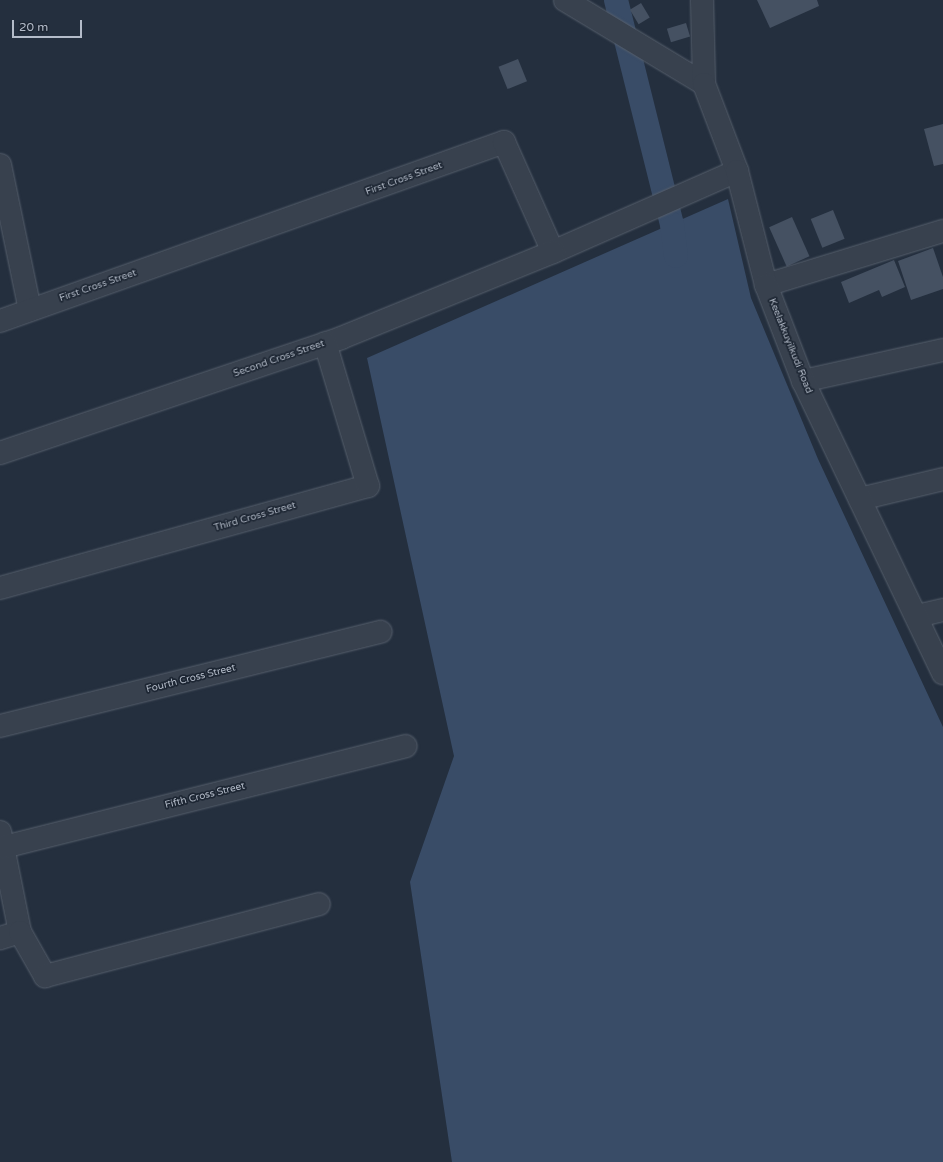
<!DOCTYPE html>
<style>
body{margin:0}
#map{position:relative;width:943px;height:1162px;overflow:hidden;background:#242f3e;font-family:"Varela Round",sans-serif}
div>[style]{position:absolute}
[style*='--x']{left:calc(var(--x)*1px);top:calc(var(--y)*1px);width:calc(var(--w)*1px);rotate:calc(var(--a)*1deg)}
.water>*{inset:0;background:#394c67}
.canal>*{height:24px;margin:-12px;padding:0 12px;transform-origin:12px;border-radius:12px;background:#394c67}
.building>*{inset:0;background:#455162;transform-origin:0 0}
.roads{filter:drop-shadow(0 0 1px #565f6c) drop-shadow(0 0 1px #565f6c)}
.minor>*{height:22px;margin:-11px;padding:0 11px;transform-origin:11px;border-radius:11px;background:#38414e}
.tertiary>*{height:22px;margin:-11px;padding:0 11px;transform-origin:11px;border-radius:11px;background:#38414e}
span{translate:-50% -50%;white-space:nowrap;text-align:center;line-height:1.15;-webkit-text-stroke:3.5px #1d2633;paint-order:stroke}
.street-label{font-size:10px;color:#b4bcc9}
.scale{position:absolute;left:12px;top:20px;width:70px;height:18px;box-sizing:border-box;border:2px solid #b4bcc9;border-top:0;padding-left:5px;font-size:12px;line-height:14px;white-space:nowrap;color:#b4bcc9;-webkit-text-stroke:3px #1d2633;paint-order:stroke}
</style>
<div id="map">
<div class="water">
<div style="clip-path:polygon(728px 199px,751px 298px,818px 459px,943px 727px,943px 1162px,452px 1162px,410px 882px,454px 756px,367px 358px)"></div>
</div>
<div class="canal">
<div style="--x:616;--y:0;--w:231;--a:76"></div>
<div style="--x:672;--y:224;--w:32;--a:83"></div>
</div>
<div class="building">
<div style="clip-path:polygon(757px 0,817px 0,819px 6px,770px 28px)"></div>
<div style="left:641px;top:3px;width:17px;height:13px;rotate:59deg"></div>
<div style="left:686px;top:23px;width:14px;height:20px;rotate:73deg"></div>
<div style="left:518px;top:59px;width:24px;height:21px;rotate:68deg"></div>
<div style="clip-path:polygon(943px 124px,943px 164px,934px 166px,924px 129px)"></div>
<div style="left:833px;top:210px;width:31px;height:24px;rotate:68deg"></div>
<div style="left:792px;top:217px;width:43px;height:25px;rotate:66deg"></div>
<div style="clip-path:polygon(933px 248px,943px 277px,943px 289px,911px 300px,898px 261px)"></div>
<div style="clip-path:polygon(894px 260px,905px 287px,882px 297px,879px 290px,849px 303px,841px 282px)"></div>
</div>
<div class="roads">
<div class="minor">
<div style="--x:565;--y:0;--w:162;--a:31.1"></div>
<div style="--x:0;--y:165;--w:148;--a:78.3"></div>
<div style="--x:766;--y:285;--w:185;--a:-17"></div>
<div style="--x:0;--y:321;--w:535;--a:-19.55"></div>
<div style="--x:504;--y:142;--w:120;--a:66"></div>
<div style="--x:553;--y:252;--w:201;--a:-23.8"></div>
<div style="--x:803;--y:381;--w:143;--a:-12.5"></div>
<div style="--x:0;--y:453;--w:360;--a:-18.6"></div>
<div style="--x:341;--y:338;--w:229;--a:-22.1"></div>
<div style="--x:860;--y:499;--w:85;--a:-13.5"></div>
<div style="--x:0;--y:588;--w:382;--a:-15.5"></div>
<div style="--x:368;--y:486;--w:149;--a:-106.7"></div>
<div style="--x:917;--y:616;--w:27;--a:-13"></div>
<div style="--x:0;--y:726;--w:392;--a:-13.9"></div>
<div style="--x:0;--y:832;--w:102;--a:78.7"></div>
<div style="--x:20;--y:932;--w:21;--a:163"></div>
<div style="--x:4;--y:847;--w:414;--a:-14.1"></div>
<div style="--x:20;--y:932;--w:51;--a:60.4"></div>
<div style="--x:45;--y:976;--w:283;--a:-14.7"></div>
</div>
<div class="tertiary">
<div style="--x:702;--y:0;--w:84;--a:88.6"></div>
<div style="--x:704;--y:84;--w:93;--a:69.2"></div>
<div style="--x:737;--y:171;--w:118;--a:75.7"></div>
<div style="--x:766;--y:285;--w:103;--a:68.9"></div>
<div style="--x:803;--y:381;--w:324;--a:64.4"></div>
</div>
</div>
<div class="street-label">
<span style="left:404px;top:179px;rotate:-20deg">First Cross Street</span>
<span style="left:98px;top:286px;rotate:-19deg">First Cross Street</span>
<span style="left:790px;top:346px;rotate:68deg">Keelakkuyilkudi Road</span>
<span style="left:279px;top:359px;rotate:-19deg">Second Cross Street</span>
<span style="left:255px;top:517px;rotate:-16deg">Third Cross Street</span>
<span style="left:191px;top:679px;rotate:-14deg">Fourth Cross Street</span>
<span style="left:205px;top:796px;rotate:-14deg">Fifth Cross Street</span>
</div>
<div class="scale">20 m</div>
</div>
